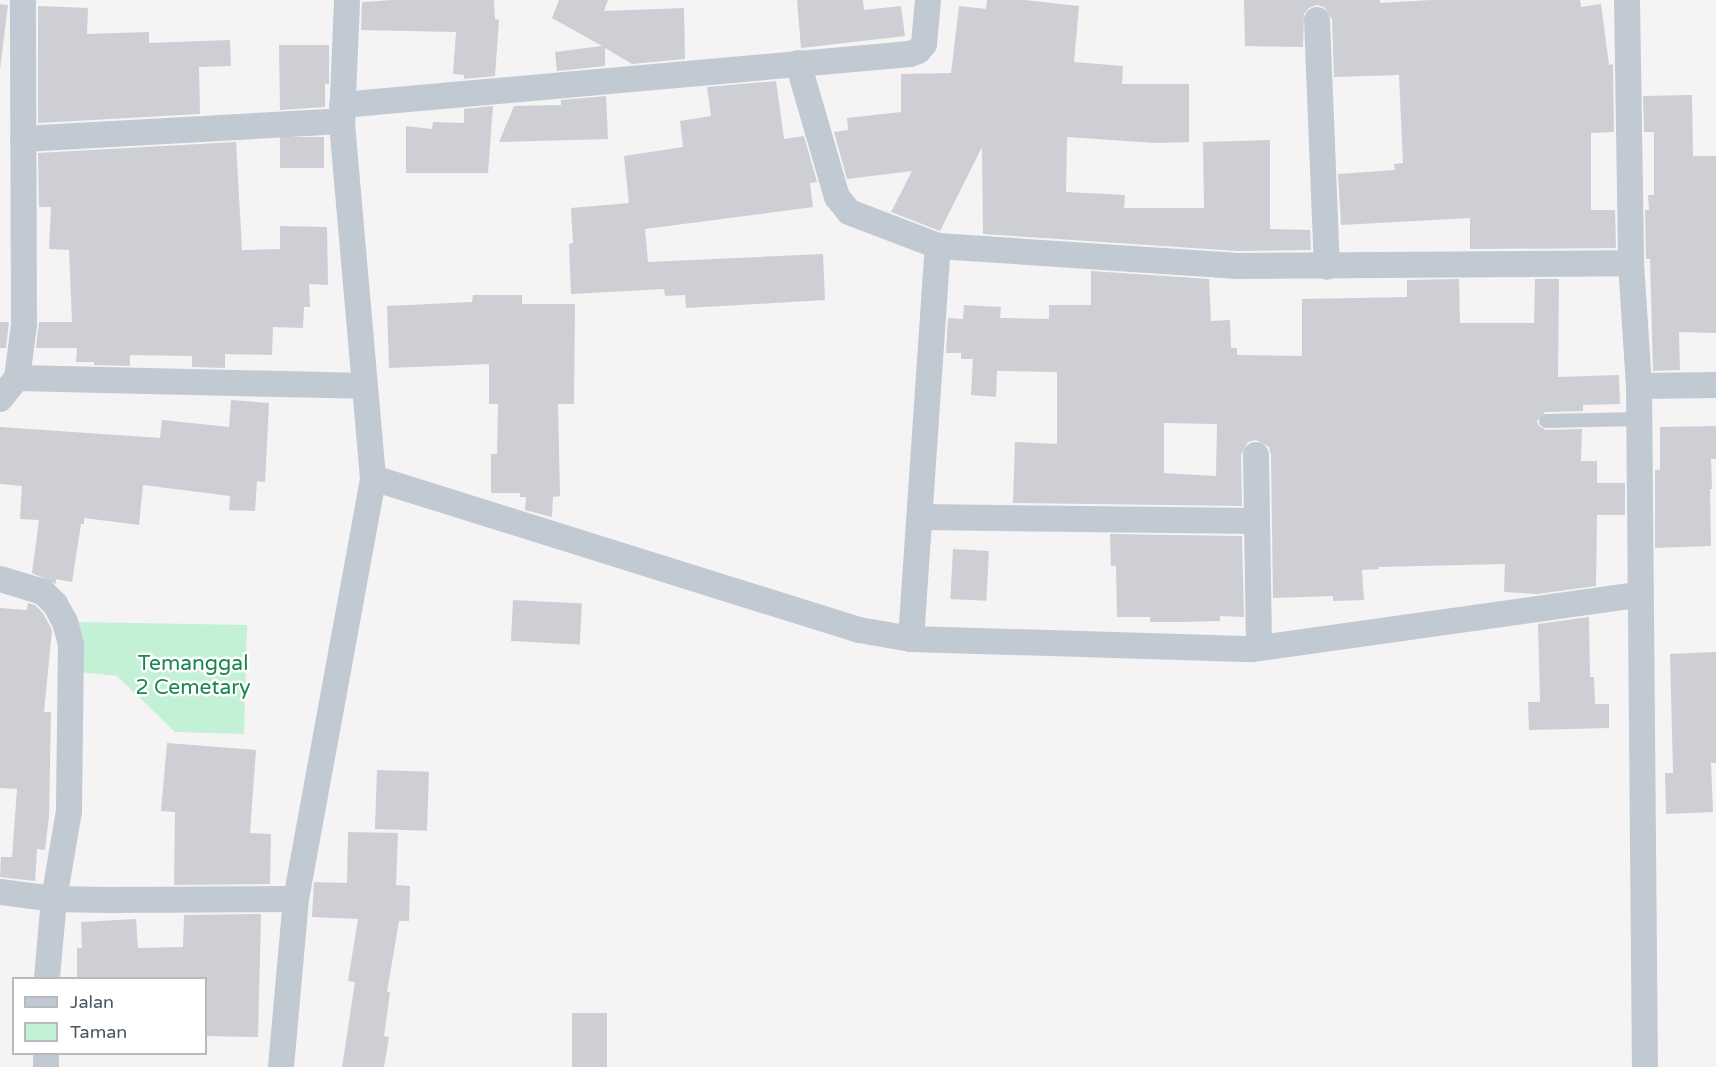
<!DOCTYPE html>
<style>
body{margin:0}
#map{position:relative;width:1716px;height:1067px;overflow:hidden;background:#f5f3f3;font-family:"Varela Round",sans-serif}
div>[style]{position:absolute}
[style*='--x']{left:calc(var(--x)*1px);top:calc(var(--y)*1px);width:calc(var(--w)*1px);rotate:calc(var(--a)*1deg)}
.green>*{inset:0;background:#c3f1d5}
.building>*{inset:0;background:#cdcfd5;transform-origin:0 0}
.service>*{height:14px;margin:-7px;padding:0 7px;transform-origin:7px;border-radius:7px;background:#c1cad2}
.minor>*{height:26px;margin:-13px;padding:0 13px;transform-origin:13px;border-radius:13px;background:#c1cad2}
span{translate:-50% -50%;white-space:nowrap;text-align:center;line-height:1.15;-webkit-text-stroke:5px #fff;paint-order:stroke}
.park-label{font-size:21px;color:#17864f}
.legend{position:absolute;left:12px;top:977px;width:195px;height:78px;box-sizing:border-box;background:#fff;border:2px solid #b7bbc0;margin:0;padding:8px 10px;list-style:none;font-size:18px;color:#4a5661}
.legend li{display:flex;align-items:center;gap:12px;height:30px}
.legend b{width:30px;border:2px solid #b7bbc0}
</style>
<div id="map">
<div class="green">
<div style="clip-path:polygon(79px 622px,247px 625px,244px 734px,175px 732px,117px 676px,80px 672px)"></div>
</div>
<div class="building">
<div style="clip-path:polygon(393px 0,494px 0,495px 19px,499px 20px,495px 76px,464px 79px,464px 75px,453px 74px,456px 32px,361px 30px,362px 2px)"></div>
<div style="clip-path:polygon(559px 0,608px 0,604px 11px,684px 8px,685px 59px,632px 64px,605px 48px,605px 66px,557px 71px,555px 52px,602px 46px,552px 18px)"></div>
<div style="clip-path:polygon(797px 0,863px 0,864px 10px,901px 6px,905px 36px,801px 48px)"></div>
<div style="clip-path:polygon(987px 0,1024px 0,1079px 6px,1074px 62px,1123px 66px,1122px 84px,1189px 84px,1189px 142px,1155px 143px,1067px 137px,1066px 192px,1125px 195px,1124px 208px,1204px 208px,1203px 142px,1270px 140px,1270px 229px,1310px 230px,1311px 250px,1238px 251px,983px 234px,982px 147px,940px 231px,891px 212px,912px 171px,847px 179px,834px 132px,848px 130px,847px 118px,901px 112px,901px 74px,951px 73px,959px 6px,986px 9px)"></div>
<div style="clip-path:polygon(1244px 0,1380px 0,1380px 3px,1431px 0,1580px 0,1581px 7px,1601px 4px,1609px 65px,1613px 64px,1614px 132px,1591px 133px,1591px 210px,1615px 210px,1616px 248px,1470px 249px,1470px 218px,1341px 225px,1338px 174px,1395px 170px,1394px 164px,1403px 163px,1399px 75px,1334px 77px,1332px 19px,1324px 7px,1317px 5px,1309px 8px,1304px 14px,1303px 47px,1245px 46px)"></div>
<div style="left:0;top:4px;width:8px;height:138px;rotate:7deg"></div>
<div style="clip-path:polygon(38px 6px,88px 8px,87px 34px,149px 32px,149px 43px,230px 40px,231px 66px,199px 67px,200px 114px,38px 123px)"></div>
<div style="clip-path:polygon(279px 45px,329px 45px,329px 84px,325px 84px,325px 107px,280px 110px)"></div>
<div style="clip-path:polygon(776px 81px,784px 139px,804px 136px,817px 182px,810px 183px,813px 207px,645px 229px,648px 262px,823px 254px,825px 300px,686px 308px,685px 295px,665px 296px,664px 289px,571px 294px,569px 244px,573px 243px,571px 208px,629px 203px,624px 156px,683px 147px,680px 121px,711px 116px,707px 87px)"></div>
<div style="clip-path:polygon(1692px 95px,1693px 156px,1716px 156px,1716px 333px,1679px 332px,1680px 370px,1653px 371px,1650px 259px,1646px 259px,1645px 210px,1649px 210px,1648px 195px,1654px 195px,1654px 132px,1644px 132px,1643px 96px)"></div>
<div style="clip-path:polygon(606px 96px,608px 139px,499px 142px,514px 106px,561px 105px,561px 100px)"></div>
<div style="clip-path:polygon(493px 106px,488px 173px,406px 173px,406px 126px,432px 129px,433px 122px,464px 123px,464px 109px)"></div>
<div style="left:324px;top:137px;width:31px;height:44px;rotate:90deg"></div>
<div style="clip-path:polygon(236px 142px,242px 250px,280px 249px,280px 226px,327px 227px,328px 285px,309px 284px,310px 307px,304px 307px,303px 328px,273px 327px,272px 355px,225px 354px,225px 368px,192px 367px,192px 356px,130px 355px,130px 366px,94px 365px,94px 362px,76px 362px,77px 348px,36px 348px,39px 322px,72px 322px,69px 250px,49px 249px,51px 207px,39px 207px,38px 153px)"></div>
<div style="clip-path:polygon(evenodd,1091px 271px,1209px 279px,1211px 321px,1230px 320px,1231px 348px,1237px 348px,1237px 355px,1302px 356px,1302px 299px,1407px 297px,1407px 280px,1459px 279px,1460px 323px,1534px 323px,1535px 279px,1559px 279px,1558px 377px,1619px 375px,1620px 404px,1583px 405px,1583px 411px,1545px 412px,1537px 421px,1539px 426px,1546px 430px,1582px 429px,1581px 461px,1597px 461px,1597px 483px,1625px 483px,1625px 515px,1597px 515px,1596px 586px,1537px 594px,1504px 592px,1505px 564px,1378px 567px,1379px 569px,1362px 570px,1364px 600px,1333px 601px,1333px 596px,1273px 598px,1271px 455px,1269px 447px,1256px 440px,1248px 442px,1241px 455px,1242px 506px,1013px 503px,1015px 442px,1057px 444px,1057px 372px,997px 371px,996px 397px,971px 395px,973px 359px,961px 359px,961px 353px,946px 353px,948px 318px,963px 319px,964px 305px,1001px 307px,1000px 318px,1049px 319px,1049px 305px,1091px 305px,1091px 271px,1164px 423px,1217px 424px,1216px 476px,1164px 473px,1164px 423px)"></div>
<div style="clip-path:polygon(473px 295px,522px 295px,522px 304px,575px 304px,574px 404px,558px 404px,560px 496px,553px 497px,552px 517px,525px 510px,526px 497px,520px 497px,520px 493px,491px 493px,491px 454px,497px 454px,498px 404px,489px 404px,489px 364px,389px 368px,387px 306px,472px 302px)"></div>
<div style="clip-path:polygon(0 322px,9px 322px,6px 348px,0 348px)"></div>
<div style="clip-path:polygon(231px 400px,269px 403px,265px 482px,257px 481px,255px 511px,229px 510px,230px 496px,143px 485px,139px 525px,84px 518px,84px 524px,81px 524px,72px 582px,56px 579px,56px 584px,32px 573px,39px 520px,20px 519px,22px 486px,0 484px,0 427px,160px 438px,162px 420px,229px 427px)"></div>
<div style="clip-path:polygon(1716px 426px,1716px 459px,1711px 459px,1712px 489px,1710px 489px,1711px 546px,1655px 548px,1655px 470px,1660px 470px,1660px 427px)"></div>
<div style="clip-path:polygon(1110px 534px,1242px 536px,1244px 617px,1220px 616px,1220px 621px,1181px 622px,1150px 622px,1150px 617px,1117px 617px,1116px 566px,1111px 566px)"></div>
<div style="left:953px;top:549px;width:36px;height:50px;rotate:3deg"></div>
<div style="left:513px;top:600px;width:69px;height:41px;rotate:3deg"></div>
<div style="clip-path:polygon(28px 603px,35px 605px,43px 613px,52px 630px,44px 712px,51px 712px,49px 816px,45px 850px,37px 849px,35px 881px,0 877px,1px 857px,12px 857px,17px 789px,0 788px,0 608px,27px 610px)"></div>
<div style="clip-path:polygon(1589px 617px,1590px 677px,1594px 677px,1595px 704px,1609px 704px,1609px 728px,1529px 730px,1528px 702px,1540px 702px,1538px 624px)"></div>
<div style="clip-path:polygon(1716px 652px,1716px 763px,1711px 763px,1713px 812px,1666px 814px,1665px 773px,1673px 773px,1670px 654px)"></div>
<div style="clip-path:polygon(167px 743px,256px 750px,250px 833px,271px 834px,270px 884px,174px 885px,175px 812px,161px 811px)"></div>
<div style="left:377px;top:770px;width:52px;height:59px;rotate:2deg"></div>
<div style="clip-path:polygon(348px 832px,398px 833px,396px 885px,410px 886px,409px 921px,399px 921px,387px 992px,390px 992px,384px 1036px,389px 1037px,384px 1067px,342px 1067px,355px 982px,348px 981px,358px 919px,312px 917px,314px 882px,347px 883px)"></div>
<div style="clip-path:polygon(261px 914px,258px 1037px,206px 1036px,206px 978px,77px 978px,77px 948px,82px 948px,81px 922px,136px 919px,138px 948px,183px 947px,184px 915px)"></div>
<div style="left:572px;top:1013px;width:35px;height:54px"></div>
</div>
<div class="service">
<div style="--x:1546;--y:421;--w:93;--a:-1.2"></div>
</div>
<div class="minor">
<div style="--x:1627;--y:0;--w:263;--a:89.1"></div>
<div style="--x:1631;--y:263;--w:123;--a:86.3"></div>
<div style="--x:1639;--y:386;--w:681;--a:89.5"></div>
<div style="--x:1317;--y:20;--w:247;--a:87.7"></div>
<div style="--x:798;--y:63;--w:140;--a:73.8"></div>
<div style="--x:837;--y:197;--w:19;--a:51"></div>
<div style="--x:849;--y:212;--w:95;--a:20.9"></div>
<div style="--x:938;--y:246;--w:301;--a:3.8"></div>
<div style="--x:1238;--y:266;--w:393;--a:-0.4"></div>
<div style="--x:342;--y:105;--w:570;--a:-5.13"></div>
<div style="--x:910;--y:54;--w:9;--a:-21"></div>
<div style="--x:918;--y:51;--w:9;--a:-49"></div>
<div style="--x:924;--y:44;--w:44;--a:-84.8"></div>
<div style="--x:23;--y:139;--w:320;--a:-3.2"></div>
<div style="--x:17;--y:378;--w:347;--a:1.3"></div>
<div style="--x:1639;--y:386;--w:77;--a:-0.7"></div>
<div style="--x:0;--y:399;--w:27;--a:-51"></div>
<div style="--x:17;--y:378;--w:53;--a:-82.5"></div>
<div style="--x:24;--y:325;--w:325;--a:-90.2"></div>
<div style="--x:1256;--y:455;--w:193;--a:89.1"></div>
<div style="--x:373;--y:478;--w:509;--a:17.37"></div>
<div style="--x:859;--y:630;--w:53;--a:9.8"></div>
<div style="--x:911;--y:639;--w:342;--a:1.7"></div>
<div style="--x:1253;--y:649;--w:390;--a:-8"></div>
<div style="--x:920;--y:517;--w:337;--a:0.7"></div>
<div style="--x:0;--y:579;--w:45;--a:16.8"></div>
<div style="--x:43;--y:592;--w:17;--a:45"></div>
<div style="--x:55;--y:604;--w:21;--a:61"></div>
<div style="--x:65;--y:622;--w:23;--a:75"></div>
<div style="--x:71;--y:644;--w:167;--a:90.7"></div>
<div style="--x:69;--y:811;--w:89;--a:99.7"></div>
<div style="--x:54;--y:899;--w:79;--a:95.1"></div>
<div style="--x:911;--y:639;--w:394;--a:-86.1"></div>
<div style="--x:0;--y:892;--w:54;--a:7.4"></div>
<div style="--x:54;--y:899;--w:54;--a:1.1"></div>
<div style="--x:108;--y:900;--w:188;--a:-0.3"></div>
<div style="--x:46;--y:1067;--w:13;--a:-90"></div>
<div style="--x:281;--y:1067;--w:169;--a:-84.9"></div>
<div style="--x:296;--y:899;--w:428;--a:-79.6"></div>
<div style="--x:373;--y:478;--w:358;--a:-95"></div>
<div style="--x:342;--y:121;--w:121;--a:-87.6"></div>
</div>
<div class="park-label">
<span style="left:193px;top:676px">Temanggal<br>2 Cemetary</span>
</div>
<ul class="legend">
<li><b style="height:8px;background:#c1cad2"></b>Jalan</li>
<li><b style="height:16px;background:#c3f1d5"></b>Taman</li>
</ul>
</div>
